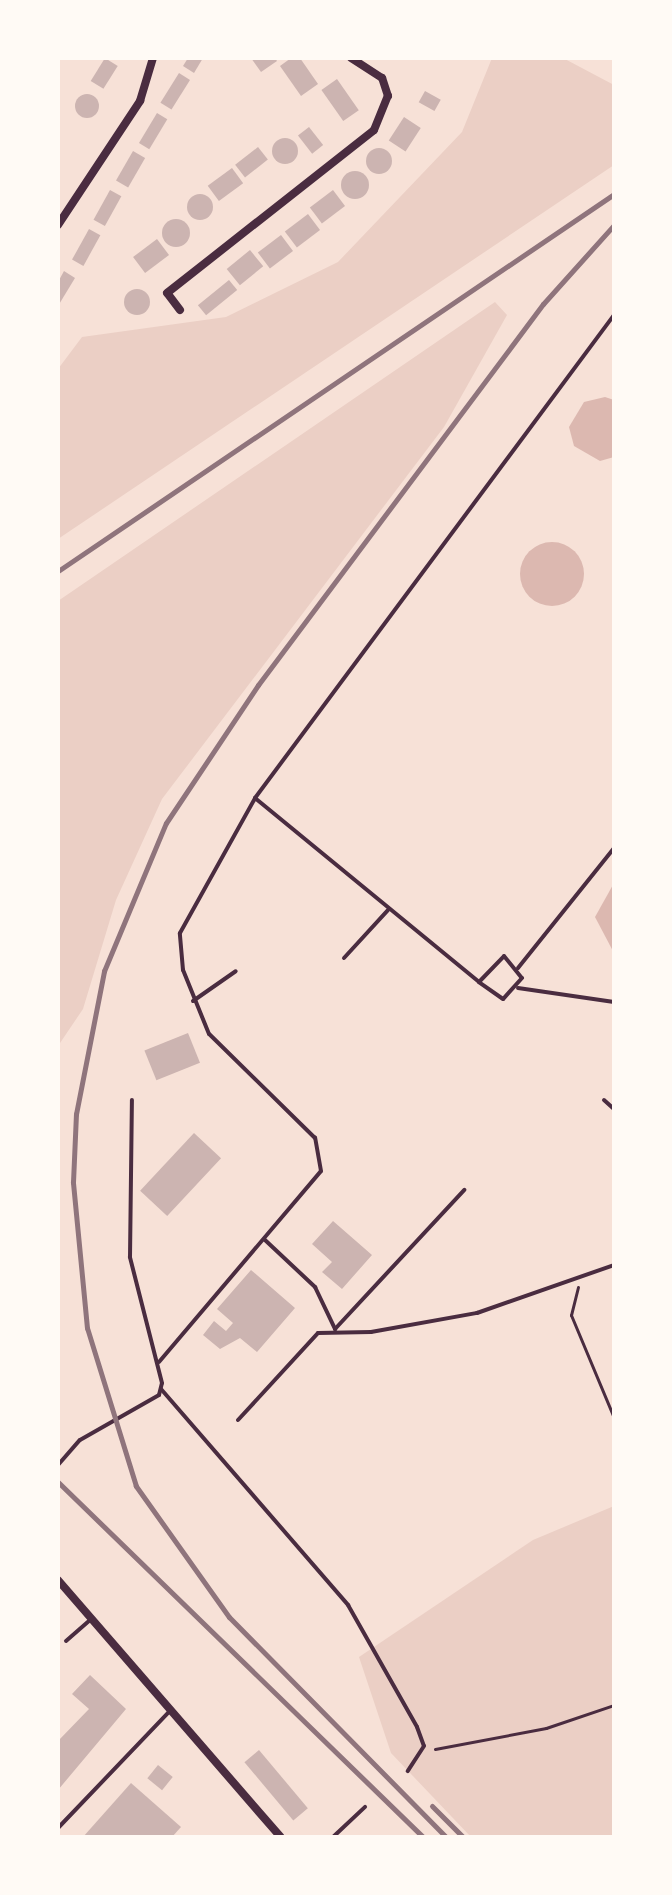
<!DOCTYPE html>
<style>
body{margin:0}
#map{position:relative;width:672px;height:1895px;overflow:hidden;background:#f7e1d7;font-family:Mulish,sans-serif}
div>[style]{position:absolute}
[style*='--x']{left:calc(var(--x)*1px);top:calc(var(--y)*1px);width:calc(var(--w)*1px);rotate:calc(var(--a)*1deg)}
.green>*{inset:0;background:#ebcfc5}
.water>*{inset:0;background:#dcb8b0}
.round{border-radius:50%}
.building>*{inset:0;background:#ccb4b1;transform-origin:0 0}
.path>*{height:3px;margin:-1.5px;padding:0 1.5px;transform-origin:1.5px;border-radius:1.5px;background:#4a2c40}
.service>*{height:4px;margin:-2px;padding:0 2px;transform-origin:2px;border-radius:2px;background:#4a2c40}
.minor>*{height:8px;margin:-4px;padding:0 4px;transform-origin:4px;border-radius:4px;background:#4a2c40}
.rail>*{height:5px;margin:-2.5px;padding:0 2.5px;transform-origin:2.5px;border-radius:2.5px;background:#8f747c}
span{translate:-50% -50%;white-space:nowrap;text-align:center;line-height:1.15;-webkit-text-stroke:6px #fffaf5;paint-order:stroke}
.frame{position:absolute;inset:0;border:60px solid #fffaf5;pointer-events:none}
</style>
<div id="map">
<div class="green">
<div style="clip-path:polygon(492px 58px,563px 58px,614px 85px,614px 165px,58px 539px,58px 369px,82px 337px,226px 317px,338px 262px,462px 132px)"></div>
<div style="clip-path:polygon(495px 302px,507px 315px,444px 427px,162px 799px,116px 900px,83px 1009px,58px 1046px,58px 601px)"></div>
<div style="clip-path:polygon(614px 1506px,614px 1837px,471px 1837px,391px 1753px,359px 1657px,533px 1540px)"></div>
</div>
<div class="water">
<div style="clip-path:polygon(605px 397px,614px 400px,614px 457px,600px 461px,574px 446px,569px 427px,584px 402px)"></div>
<div class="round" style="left:520px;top:542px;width:64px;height:64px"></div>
<div style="clip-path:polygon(614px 883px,614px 953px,595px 917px)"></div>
</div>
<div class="building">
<div style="left:105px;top:58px;width:15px;height:27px;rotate:32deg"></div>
<div style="clip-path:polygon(188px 58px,203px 58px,194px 73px,183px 66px)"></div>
<div style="clip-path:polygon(251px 58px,275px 58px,277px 61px,261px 72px)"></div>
<div style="clip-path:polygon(291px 58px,300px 58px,318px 84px,301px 96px,280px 66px)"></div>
<div style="left:179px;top:73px;width:13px;height:35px;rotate:32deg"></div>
<div style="left:337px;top:79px;width:38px;height:19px;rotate:55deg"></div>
<div style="left:425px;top:91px;width:18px;height:13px;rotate:29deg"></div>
<div class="round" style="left:75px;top:94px;width:24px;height:24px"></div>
<div style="left:157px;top:113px;width:12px;height:35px;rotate:31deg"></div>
<div style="left:404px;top:117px;width:20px;height:28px;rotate:33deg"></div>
<div style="left:309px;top:127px;width:23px;height:14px;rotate:52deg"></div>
<div class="round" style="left:272px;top:138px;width:26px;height:26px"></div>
<div style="left:258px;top:147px;width:16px;height:29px;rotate:52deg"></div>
<div class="round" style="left:366px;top:148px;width:26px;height:26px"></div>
<div style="left:133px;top:151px;width:14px;height:34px;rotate:30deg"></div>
<div style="left:232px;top:168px;width:19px;height:30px;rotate:54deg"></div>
<div class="round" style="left:341px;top:171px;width:28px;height:28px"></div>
<div style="left:110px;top:190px;width:13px;height:34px;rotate:29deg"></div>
<div style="left:333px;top:190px;width:20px;height:29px;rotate:53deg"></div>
<div class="round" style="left:187px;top:194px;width:26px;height:26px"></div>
<div style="left:308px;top:214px;width:20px;height:29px;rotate:53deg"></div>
<div class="round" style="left:162px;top:219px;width:28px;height:28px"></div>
<div style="left:89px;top:229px;width:13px;height:35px;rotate:29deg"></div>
<div style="left:281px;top:235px;width:20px;height:29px;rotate:53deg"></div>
<div style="left:157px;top:239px;width:20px;height:30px;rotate:53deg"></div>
<div style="left:250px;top:250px;width:21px;height:30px;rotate:51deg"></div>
<div style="clip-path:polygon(64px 271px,75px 278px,58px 306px,58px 282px)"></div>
<div style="left:229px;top:280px;width:13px;height:40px;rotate:51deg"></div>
<div class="round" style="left:124px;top:289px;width:26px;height:26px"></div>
<div style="left:188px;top:1033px;width:32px;height:47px;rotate:68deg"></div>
<div style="left:194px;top:1133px;width:37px;height:79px;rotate:43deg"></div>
<div style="clip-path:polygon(333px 1221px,372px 1255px,342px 1289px,322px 1272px,332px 1262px,312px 1244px)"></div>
<div style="clip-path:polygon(251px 1270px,295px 1308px,257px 1352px,240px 1338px,220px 1349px,203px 1335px,214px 1321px,226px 1331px,233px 1323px,217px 1309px)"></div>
<div style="clip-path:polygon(90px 1675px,126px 1709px,58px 1790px,58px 1741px,89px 1709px,72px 1694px)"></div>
<div style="left:259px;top:1750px;width:76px;height:19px;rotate:50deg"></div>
<div style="left:158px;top:1765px;width:19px;height:17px;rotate:39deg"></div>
<div style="clip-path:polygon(131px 1783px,181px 1827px,172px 1837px,83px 1837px)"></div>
</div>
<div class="path">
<div style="--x:578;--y:1287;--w:29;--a:104"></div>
<div style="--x:571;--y:1315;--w:112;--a:67.3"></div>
<div style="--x:435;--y:1749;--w:113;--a:-10.7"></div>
<div style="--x:546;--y:1728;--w:72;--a:-18.7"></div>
</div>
<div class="service">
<div style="--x:255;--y:798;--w:290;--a:39.4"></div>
<div style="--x:479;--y:982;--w:36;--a:-46"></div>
<div style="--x:504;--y:956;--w:28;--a:51"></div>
<div style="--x:522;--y:978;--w:28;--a:132"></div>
<div style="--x:503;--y:999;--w:29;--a:-145"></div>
<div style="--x:344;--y:958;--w:65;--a:-47.5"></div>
<div style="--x:518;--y:968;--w:154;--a:-51.3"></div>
<div style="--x:518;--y:988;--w:97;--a:8.3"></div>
<div style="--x:193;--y:1001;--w:52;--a:-34.9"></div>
<div style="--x:604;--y:1100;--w:13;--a:42"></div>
<div style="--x:265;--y:1240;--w:69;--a:43.2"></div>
<div style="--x:315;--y:1287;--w:47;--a:64.5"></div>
<div style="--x:335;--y:1329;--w:190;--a:-47.1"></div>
<div style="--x:159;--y:1362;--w:250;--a:-49.7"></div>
<div style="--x:321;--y:1171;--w:34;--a:-100"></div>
<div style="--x:315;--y:1138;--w:148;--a:-135.5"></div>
<div style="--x:209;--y:1034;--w:69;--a:-112.1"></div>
<div style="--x:183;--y:970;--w:37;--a:-95"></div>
<div style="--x:180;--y:933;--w:154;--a:-60.9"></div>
<div style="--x:255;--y:798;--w:602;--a:-53.38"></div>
<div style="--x:161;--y:1389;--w:286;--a:49.1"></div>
<div style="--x:348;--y:1605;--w:140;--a:60.5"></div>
<div style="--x:417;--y:1727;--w:20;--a:70"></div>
<div style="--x:424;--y:1746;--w:30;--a:123"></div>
<div style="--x:238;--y:1420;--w:118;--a:-47.4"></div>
<div style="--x:318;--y:1333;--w:53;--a:-1.1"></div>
<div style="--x:371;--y:1332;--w:108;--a:-10.2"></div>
<div style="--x:477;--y:1313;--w:145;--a:-19.3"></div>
<div style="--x:58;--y:1465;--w:33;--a:-49"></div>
<div style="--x:80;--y:1440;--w:91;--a:-29.7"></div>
<div style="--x:159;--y:1395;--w:12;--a:-76"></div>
<div style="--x:162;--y:1383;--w:130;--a:-104.3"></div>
<div style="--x:130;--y:1257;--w:157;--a:-89.3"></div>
<div style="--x:66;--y:1641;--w:33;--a:-41"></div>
<div style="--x:58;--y:1828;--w:162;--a:-46.3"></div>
<div style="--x:333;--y:1837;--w:44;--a:-43.2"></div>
</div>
<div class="minor">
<div style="--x:58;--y:225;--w:149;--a:-56.5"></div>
<div style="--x:140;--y:101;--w:45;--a:-73.2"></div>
<div style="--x:180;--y:310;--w:21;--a:-127"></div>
<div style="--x:167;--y:293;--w:263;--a:-38.2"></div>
<div style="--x:374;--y:130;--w:37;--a:-68"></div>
<div style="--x:388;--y:96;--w:19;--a:-108"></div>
<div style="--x:382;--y:78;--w:37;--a:-147"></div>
<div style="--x:58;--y:1580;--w:340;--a:49.1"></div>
</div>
<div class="rail">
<div style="--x:58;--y:571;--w:672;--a:-34.14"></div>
<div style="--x:58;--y:1482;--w:509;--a:44.2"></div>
<div style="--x:432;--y:1806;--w:44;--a:45"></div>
<div style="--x:446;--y:1837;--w:309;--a:-134.6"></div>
<div style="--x:229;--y:1617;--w:161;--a:-125.4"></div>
<div style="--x:136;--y:1486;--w:165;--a:-107.2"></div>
<div style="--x:87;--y:1328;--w:147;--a:-95.5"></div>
<div style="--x:73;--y:1182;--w:68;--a:-87.5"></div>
<div style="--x:76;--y:1114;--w:146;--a:-78.9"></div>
<div style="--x:104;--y:971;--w:160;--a:-67.3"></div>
<div style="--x:166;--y:823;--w:166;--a:-56.3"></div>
<div style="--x:258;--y:685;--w:476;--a:-53.2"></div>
<div style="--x:543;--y:304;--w:106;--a:-48.1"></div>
</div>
<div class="frame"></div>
</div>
